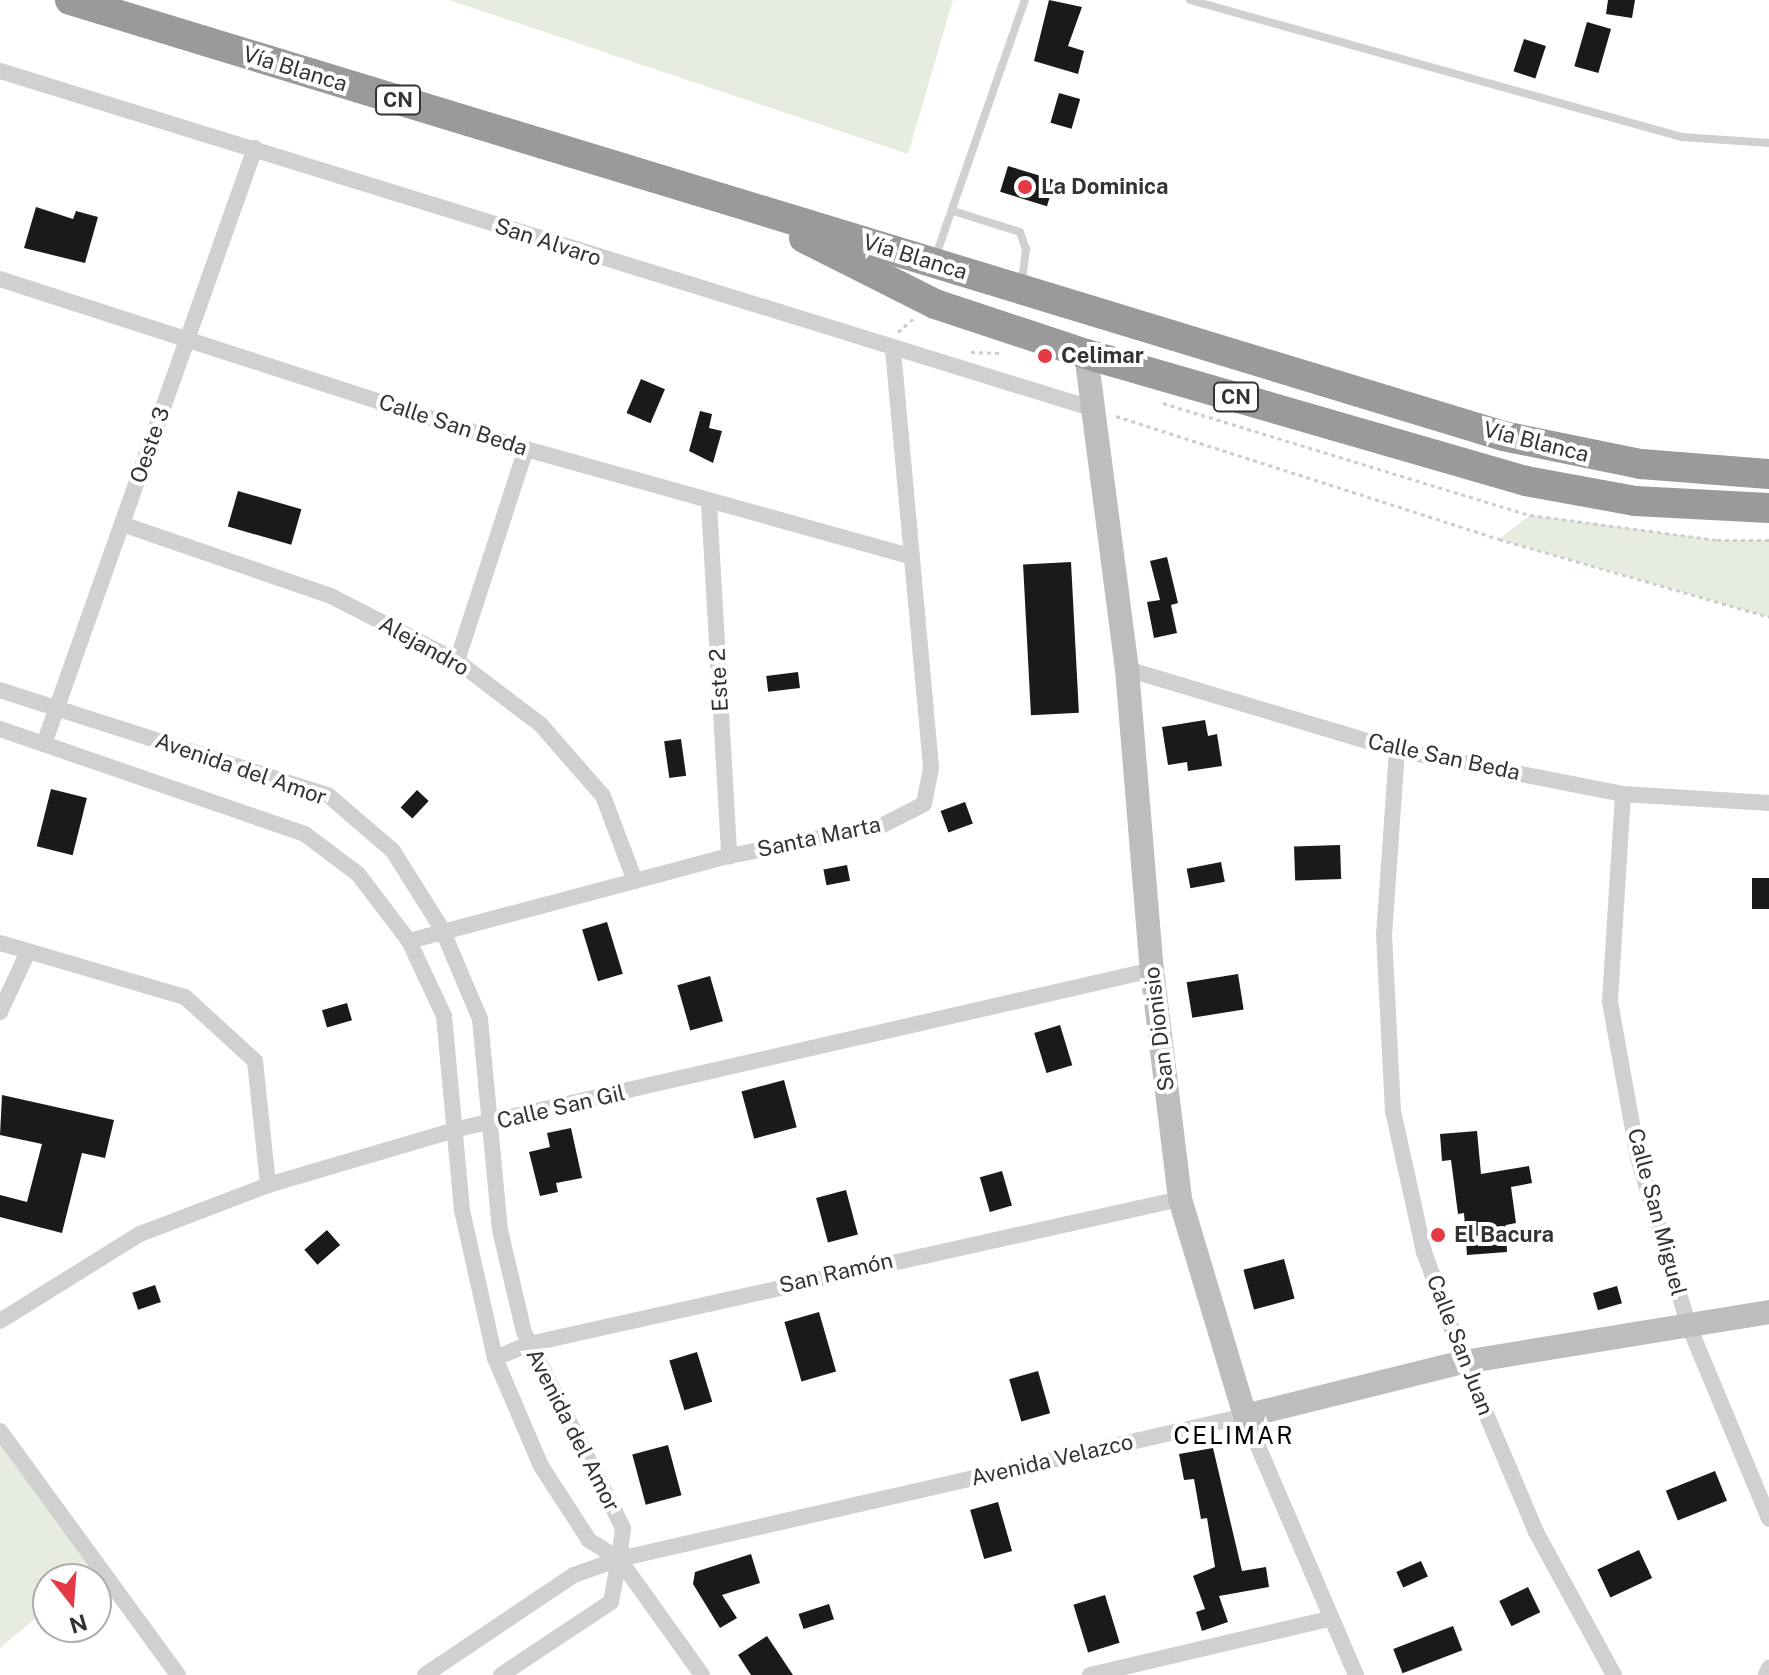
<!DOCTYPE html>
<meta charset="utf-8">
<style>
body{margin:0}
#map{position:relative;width:1769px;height:1675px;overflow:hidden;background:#fff;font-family:"Public Sans",sans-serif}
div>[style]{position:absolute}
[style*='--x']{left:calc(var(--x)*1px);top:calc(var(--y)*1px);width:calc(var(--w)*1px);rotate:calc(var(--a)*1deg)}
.green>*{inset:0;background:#e6ecdf}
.building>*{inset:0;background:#1a1a1a;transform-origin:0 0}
.path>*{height:3px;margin-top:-1.5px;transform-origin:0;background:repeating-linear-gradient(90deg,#cdcdcd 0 4px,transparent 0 8px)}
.lane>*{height:8px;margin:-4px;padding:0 4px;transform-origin:4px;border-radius:4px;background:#d0d0d0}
.street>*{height:16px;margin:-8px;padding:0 8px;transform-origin:8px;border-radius:8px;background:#d0d0d0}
.secondary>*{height:24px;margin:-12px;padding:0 12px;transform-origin:12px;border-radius:12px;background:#bdbdbd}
.highway>*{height:30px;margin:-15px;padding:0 15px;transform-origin:15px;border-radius:15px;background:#9a9a9a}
.dots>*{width:22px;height:22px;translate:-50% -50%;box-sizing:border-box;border:4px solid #fff;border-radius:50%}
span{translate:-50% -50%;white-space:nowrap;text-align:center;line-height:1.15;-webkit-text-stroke:8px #fff;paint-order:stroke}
.shield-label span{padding:2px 6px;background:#fff;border:2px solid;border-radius:6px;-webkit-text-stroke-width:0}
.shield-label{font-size:20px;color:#333;font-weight:700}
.street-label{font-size:22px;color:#333}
.poi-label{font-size:22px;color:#333;font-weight:700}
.left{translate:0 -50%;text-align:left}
.neighbourhood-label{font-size:24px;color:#000;letter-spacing:2px}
.north{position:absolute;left:32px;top:1563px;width:80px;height:80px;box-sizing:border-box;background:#fff;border:2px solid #adadad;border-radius:50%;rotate:163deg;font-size:22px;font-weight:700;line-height:32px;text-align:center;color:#333}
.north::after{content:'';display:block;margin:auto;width:28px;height:36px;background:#e63946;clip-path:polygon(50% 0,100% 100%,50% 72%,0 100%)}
</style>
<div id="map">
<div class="green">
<div style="clip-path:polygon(449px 0,953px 0,908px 154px)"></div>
<div style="clip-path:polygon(1530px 515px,1717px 540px,1769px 540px,1769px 617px,1499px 539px)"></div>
<div style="clip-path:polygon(0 1439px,98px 1566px,82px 1579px,48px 1579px,48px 1608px,0 1648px)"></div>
</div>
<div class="building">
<div style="clip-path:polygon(1049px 0,1082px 7px,1068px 46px,1084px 51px,1078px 74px,1034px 61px)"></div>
<div style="clip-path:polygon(1608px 0,1635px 0,1632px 18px,1606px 14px)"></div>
<div style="left:1587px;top:22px;width:25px;height:46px;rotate:16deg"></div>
<div style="left:1524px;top:39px;width:23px;height:34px;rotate:18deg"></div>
<div style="left:1059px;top:93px;width:22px;height:31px;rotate:16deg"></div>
<div style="left:1008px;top:166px;width:49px;height:27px;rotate:17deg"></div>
<div style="clip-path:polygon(36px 207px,73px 219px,76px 211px,98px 217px,85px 263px,24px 248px)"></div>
<div style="left:641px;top:379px;width:26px;height:37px;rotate:23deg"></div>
<div style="clip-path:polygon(700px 411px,712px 414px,709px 428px,722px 431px,713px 463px,689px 451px)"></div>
<div style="left:238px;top:491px;width:66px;height:37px;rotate:16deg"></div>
<div style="clip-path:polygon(1167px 557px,1178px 603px,1171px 605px,1177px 633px,1154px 638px,1147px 602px,1160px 600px,1150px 561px)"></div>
<div style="left:1071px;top:562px;width:151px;height:48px;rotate:87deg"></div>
<div style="left:798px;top:672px;width:16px;height:32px;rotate:83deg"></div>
<div style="clip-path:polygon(1205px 720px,1208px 736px,1217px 734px,1222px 766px,1188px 771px,1187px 762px,1168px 765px,1162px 727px)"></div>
<div style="left:681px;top:739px;width:37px;height:17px;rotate:82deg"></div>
<div style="left:51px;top:789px;width:37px;height:59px;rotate:14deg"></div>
<div style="left:417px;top:790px;width:16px;height:24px;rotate:43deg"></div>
<div style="left:965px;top:802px;width:23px;height:26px;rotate:70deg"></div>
<div style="left:1340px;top:845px;width:34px;height:46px;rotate:88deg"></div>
<div style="left:1221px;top:862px;width:20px;height:35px;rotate:79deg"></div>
<div style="left:847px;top:865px;width:16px;height:24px;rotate:79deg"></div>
<div style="left:1752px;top:878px;width:17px;height:31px"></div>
<div style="left:607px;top:922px;width:54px;height:26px;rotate:73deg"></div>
<div style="left:1238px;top:974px;width:36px;height:52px;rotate:81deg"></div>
<div style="left:710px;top:976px;width:47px;height:34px;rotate:74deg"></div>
<div style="left:347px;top:1003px;width:18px;height:26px;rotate:74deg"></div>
<div style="left:1060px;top:1025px;width:42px;height:27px;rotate:73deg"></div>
<div style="left:784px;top:1080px;width:49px;height:44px;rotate:75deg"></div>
<div style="clip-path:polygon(2px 1095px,114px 1120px,105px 1158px,82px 1153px,62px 1233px,0 1217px,0 1195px,27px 1202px,42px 1144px,0 1135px)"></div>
<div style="clip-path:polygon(571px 1128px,582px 1178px,556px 1183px,558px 1192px,540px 1196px,529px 1152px,550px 1147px,547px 1133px)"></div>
<div style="clip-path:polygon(1477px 1131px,1481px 1174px,1529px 1166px,1532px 1183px,1511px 1187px,1516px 1223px,1506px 1225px,1507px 1252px,1467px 1255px,1464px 1213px,1458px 1214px,1451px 1160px,1442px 1161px,1440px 1134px)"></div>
<div style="left:1002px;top:1171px;width:36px;height:23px;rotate:74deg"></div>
<div style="left:846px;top:1190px;width:46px;height:31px;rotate:75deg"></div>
<div style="left:327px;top:1230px;width:20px;height:30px;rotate:49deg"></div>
<div style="left:1284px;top:1259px;width:41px;height:42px;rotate:75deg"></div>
<div style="left:155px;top:1285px;width:18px;height:24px;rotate:71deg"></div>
<div style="left:1617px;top:1286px;width:18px;height:25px;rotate:74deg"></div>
<div style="left:819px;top:1312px;width:62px;height:36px;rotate:74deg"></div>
<div style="left:697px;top:1352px;width:52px;height:29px;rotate:73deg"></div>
<div style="left:1038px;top:1371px;width:44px;height:30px;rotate:74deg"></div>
<div style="left:668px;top:1445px;width:52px;height:37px;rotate:75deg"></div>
<div style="clip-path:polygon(1213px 1448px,1242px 1571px,1266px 1567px,1269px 1587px,1219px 1596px,1228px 1622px,1202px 1631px,1196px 1612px,1205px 1609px,1193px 1576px,1215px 1567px,1207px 1518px,1201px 1519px,1194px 1479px,1184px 1480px,1179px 1454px)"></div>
<div style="left:1715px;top:1471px;width:32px;height:53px;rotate:68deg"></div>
<div style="left:998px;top:1502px;width:51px;height:29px;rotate:74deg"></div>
<div style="left:1639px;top:1550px;width:31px;height:46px;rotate:65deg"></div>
<div style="clip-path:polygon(751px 1554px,760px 1583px,722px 1595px,737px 1618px,720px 1628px,693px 1584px,695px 1572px)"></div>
<div style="left:1421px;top:1561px;width:17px;height:27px;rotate:66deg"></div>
<div style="left:1528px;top:1587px;width:28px;height:32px;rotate:64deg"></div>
<div style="left:1105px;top:1595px;width:50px;height:33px;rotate:73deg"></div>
<div style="left:829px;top:1604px;width:16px;height:32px;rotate:72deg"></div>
<div style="left:1453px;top:1626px;width:26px;height:64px;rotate:69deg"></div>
<div style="clip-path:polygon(767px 1636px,793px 1675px,751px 1675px,738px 1655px)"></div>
</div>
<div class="path">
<div style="--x:898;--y:332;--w:20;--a:-41"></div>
<div style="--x:971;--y:352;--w:32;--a:2"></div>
<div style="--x:1163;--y:403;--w:384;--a:17"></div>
<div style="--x:1530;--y:515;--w:189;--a:7.6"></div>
<div style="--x:1717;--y:540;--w:52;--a:0"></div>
<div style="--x:1116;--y:416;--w:402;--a:17.8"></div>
<div style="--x:1499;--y:539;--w:281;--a:16.1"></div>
</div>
<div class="lane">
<div style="--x:1190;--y:0;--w:511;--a:15.56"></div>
<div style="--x:1682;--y:137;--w:87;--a:3.9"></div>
<div style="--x:953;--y:211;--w:70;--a:17.4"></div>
<div style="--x:1020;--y:232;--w:18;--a:71"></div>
<div style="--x:1026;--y:249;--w:35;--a:97"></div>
<div style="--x:935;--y:258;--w:273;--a:-70.8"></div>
</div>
<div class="street">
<div style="--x:0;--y:71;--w:1148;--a:17.17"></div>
<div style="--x:0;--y:279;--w:553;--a:17.91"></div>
<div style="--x:526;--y:449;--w:399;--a:15.6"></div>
<div style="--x:709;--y:504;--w:353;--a:86.7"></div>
<div style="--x:122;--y:524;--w:221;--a:19"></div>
<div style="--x:331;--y:596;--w:142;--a:27.3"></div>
<div style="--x:457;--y:661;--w:106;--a:37.3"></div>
<div style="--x:541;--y:725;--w:94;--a:48.9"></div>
<div style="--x:603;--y:796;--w:91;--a:69.4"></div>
<div style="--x:457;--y:661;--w:223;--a:-72"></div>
<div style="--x:1127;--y:669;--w:282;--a:16.7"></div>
<div style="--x:1397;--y:750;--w:230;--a:11"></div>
<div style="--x:1623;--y:794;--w:146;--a:3.5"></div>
<div style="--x:0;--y:690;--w:344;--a:17.8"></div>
<div style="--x:328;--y:795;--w:86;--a:40.7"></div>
<div style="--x:393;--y:851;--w:92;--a:57.9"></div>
<div style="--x:442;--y:929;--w:98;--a:67.1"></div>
<div style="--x:480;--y:1019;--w:212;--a:84.6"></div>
<div style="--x:500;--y:1230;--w:105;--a:76.8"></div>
<div style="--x:524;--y:1332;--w:220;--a:63.2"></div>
<div style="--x:623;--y:1528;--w:31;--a:97"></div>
<div style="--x:619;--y:1559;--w:36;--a:-148"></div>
<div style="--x:589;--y:1540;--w:88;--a:-123"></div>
<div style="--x:541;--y:1466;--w:117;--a:-113.1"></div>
<div style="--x:495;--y:1358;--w:152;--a:-102.6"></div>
<div style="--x:462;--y:1210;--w:195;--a:-95.3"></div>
<div style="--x:444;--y:1016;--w:83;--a:-115"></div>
<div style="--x:409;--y:941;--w:84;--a:-127.3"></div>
<div style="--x:358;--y:874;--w:66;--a:-143"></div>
<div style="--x:305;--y:834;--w:323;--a:-161"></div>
<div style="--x:45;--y:741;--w:629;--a:-70.5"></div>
<div style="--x:1397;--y:750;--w:184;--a:94"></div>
<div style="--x:1384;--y:934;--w:177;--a:87.1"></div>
<div style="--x:1393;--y:1111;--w:144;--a:77.6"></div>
<div style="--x:1424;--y:1252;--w:117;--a:70"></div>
<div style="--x:1464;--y:1362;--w:185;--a:67"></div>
<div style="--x:1536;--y:1532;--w:163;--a:61.4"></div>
<div style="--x:1623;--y:794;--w:208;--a:93.6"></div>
<div style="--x:1610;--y:1002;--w:158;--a:79.8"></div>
<div style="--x:1638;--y:1158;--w:173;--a:73.2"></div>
<div style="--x:1688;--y:1324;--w:211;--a:67.4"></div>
<div style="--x:409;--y:941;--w:331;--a:-14.9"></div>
<div style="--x:729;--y:856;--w:155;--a:-11.2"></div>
<div style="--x:881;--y:826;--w:48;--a:-27.1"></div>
<div style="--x:924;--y:804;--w:38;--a:-79"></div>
<div style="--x:931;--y:767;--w:418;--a:-95.2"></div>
<div style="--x:0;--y:943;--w:193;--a:16.3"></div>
<div style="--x:185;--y:997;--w:95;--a:42.4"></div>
<div style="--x:255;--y:1061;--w:125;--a:84"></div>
<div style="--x:0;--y:1012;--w:66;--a:-65"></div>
<div style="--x:0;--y:1321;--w:165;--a:-31.9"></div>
<div style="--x:140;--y:1234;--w:137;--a:-20.9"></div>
<div style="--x:268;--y:1185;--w:198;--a:-16.4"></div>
<div style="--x:458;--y:1129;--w:712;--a:-12.9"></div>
<div style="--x:495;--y:1358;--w:37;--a:-22"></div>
<div style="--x:529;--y:1344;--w:667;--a:-12.56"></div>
<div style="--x:0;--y:1431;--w:302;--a:53.9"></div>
<div style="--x:425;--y:1675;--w:179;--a:-33.9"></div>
<div style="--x:574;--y:1575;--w:48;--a:-19.6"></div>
<div style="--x:619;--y:1559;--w:44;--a:100.5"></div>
<div style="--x:611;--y:1602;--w:132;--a:146.4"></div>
<div style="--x:702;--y:1675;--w:143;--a:-125.6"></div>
<div style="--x:619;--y:1559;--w:642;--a:-12.87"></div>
<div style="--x:1245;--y:1416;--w:282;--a:66.8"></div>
<div style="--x:1090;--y:1675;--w:245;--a:-13.2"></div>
<div style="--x:1766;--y:1675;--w:8;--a:-67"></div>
</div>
<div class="secondary">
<div style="--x:1086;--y:354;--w:318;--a:82.6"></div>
<div style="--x:1127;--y:669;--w:302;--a:85.3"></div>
<div style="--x:1152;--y:970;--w:231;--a:83"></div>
<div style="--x:1180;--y:1199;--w:227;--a:73.3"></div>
<div style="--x:1245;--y:1416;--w:226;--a:-13.9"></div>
<div style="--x:1464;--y:1362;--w:309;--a:-9.3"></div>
</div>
<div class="highway">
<div style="--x:70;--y:0;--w:1498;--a:16.92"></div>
<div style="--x:1503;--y:436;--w:141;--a:11.5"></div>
<div style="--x:1641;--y:464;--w:128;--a:4.5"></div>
<div style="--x:804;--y:238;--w:147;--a:26.7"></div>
<div style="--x:935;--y:304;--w:159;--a:18.3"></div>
<div style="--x:1086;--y:354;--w:458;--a:16.1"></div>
<div style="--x:1526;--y:481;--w:111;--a:10.4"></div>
<div style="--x:1635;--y:501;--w:134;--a:3"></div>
</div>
<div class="dots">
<div style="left:1025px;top:187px;background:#e63946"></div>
<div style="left:1045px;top:356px;background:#e63946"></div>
<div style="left:1438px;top:1235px;background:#e63946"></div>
</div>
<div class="shield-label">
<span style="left:398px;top:100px">CN</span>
<span style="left:1236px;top:397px">CN</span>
</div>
<div class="street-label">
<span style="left:295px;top:69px;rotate:17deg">Vía Blanca</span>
<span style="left:548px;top:242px;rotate:18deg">San Alvaro</span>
<span style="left:915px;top:257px;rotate:17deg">Vía Blanca</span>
<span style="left:453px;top:425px;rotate:18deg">Calle San Beda</span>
<span style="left:1536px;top:442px;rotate:14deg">Vía Blanca</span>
<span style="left:150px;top:445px;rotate:-71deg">Oeste 3</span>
<span style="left:424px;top:646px;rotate:29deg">Alejandro</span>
<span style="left:719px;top:680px;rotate:-93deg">Este 2</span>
<span style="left:1444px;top:757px;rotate:12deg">Calle San Beda</span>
<span style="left:241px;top:769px;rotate:19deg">Avenida del Amor</span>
<span style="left:819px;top:837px;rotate:-12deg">Santa Marta</span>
<span style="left:1159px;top:1029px;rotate:-97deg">San Dionisio</span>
<span style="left:561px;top:1107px;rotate:-13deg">Calle San Gil</span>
<span style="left:1657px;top:1212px;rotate:75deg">Calle San Miguel</span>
<span style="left:836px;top:1273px;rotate:-13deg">San Ramón</span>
<span style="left:1460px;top:1345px;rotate:69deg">Calle San Juan</span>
<span style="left:573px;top:1430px;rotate:63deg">Avenida del Amor</span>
<span style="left:1052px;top:1460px;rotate:-13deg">Avenida Velazco</span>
</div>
<div class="poi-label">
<span class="left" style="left:1041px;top:187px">La Dominica</span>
<span class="left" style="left:1061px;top:356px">Celimar</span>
<span class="left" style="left:1454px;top:1235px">El Bacura</span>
</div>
<div class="neighbourhood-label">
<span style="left:1234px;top:1436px">CELIMAR</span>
</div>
<div class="north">N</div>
</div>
